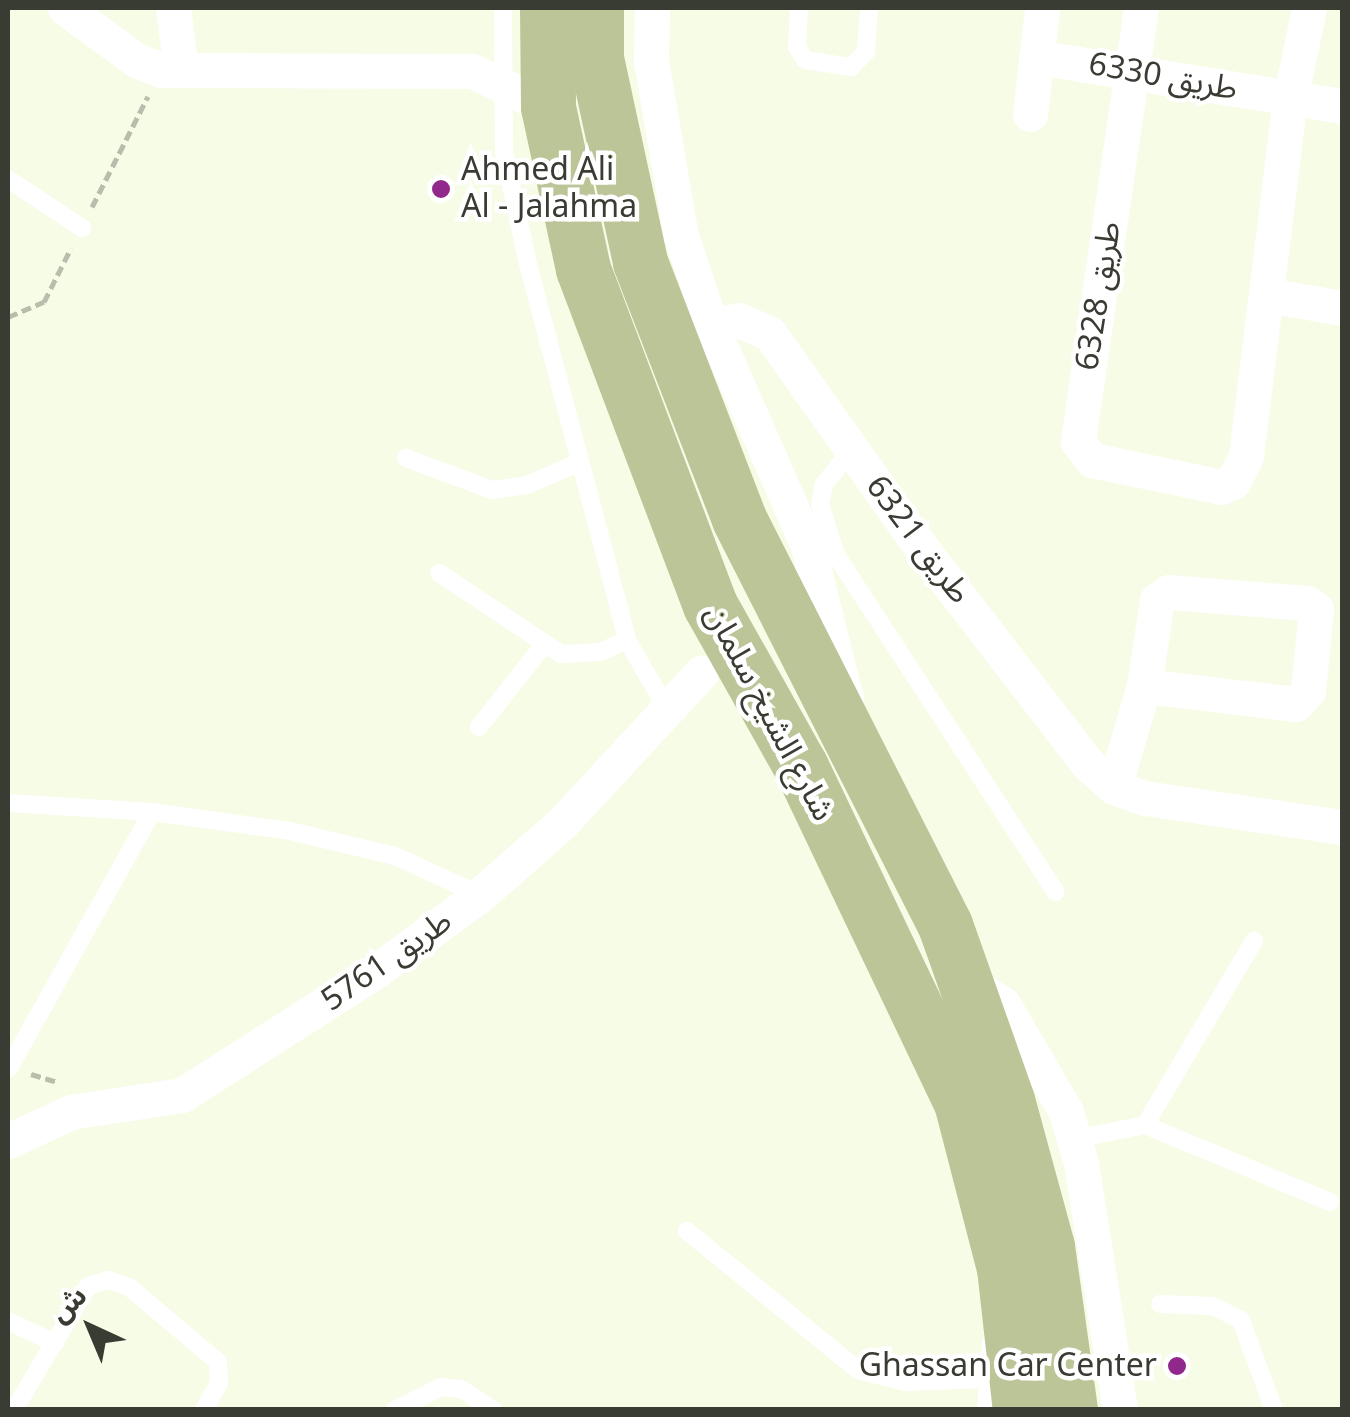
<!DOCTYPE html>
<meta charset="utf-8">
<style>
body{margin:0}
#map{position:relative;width:1350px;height:1417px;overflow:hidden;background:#f6fce6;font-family:Georgia,"Noto Sans Arabic",serif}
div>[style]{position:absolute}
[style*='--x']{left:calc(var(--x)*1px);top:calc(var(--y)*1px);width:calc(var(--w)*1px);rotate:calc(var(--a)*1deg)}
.path>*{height:5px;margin-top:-2.5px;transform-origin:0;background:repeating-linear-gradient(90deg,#b8bdac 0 10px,transparent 0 15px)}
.service>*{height:18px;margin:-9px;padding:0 9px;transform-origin:9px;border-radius:9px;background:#fff}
.minor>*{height:35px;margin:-17.5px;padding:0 17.5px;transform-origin:17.5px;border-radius:17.5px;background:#fff}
.primary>*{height:55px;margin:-27.5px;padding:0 27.5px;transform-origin:27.5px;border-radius:27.5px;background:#bbc597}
.dots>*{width:28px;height:28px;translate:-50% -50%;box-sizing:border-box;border:5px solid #fff;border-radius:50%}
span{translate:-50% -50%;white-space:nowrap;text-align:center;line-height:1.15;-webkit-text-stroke:9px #fff;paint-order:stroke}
.street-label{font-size:32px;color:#393c33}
.poi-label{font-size:32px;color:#393c33}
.left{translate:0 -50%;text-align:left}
.right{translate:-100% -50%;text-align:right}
.frame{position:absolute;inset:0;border:10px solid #393c33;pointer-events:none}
.north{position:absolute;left:40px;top:1277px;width:100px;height:100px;-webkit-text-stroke:8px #fff;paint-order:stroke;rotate:316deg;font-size:28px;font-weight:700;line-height:40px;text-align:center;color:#393c33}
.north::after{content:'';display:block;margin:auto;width:35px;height:45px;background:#393c33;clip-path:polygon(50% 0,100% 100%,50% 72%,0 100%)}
</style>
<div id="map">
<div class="path">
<div style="--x:92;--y:207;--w:124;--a:-63.2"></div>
<div style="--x:8;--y:317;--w:39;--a:-23"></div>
<div style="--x:44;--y:302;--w:60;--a:-63.4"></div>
<div style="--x:31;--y:1074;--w:28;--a:17"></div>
</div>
<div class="service">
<div style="--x:503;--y:8;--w:144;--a:89.6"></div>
<div style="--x:504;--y:152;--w:115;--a:77.9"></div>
<div style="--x:528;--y:264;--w:389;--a:75.2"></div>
<div style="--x:627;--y:640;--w:82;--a:60"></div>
<div style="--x:799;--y:8;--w:39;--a:93"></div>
<div style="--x:797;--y:47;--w:15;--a:58"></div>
<div style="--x:805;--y:60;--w:47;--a:8.7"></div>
<div style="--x:851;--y:67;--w:21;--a:-45"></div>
<div style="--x:866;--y:52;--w:44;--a:-86.1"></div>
<div style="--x:8;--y:179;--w:89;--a:33.5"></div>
<div style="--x:851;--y:451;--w:43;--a:129.3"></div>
<div style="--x:824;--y:484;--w:20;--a:101"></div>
<div style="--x:820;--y:504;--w:53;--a:72.6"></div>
<div style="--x:836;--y:555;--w:402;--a:56.9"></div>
<div style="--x:406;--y:458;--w:92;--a:20.4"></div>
<div style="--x:492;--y:490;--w:35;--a:-8"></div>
<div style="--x:527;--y:485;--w:58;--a:-23.5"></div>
<div style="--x:439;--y:573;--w:146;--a:33.6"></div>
<div style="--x:561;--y:654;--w:39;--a:-3"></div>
<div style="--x:600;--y:652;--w:30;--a:-24"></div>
<div style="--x:479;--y:727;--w:103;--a:-51.7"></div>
<div style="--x:8;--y:803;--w:144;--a:3.6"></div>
<div style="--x:152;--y:812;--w:139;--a:7.8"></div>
<div style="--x:290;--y:831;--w:108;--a:13.4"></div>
<div style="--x:395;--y:856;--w:94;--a:24.6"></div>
<div style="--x:9;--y:1068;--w:293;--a:-60.8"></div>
<div style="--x:1145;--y:1125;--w:214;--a:-59.4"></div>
<div style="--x:1075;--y:1139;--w:71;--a:-11.3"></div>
<div style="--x:1145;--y:1125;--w:200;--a:22.6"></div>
<div style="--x:687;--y:1231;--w:220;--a:39.1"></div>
<div style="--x:858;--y:1370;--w:49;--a:14.3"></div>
<div style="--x:905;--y:1382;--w:80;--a:-2.1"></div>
<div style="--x:1160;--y:1304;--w:53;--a:2.2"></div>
<div style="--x:1213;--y:1306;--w:31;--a:27"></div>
<div style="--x:1241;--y:1320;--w:96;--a:69.9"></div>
<div style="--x:8;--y:1321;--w:52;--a:25.1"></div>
<div style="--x:14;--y:1410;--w:144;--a:-59.2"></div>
<div style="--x:88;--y:1286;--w:21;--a:-17"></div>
<div style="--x:108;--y:1280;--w:22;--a:18"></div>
<div style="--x:129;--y:1287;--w:116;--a:40.1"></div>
<div style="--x:218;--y:1362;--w:21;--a:87"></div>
<div style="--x:219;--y:1383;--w:31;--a:119"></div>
<div style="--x:395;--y:1410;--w:51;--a:-26.6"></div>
<div style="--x:441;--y:1387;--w:20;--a:6"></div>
<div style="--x:461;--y:1389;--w:38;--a:33"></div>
<div style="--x:986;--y:1410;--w:68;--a:-85.8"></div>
</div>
<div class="minor">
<div style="--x:65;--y:8;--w:88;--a:36.2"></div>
<div style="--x:136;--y:60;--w:27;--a:22"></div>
<div style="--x:161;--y:70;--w:311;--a:0.2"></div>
<div style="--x:472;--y:71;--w:84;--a:25.3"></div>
<div style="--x:173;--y:8;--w:63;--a:82.6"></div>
<div style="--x:652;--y:8;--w:53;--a:91.1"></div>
<div style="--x:651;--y:61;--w:178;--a:80.3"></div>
<div style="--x:681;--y:236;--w:94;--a:71.4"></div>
<div style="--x:711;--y:325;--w:241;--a:66.3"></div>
<div style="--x:808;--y:546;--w:157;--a:76"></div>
<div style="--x:1141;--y:8;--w:438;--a:98.3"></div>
<div style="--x:1078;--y:441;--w:24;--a:54"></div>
<div style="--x:1092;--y:460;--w:132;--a:11.8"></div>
<div style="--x:1221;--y:487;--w:13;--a:-23"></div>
<div style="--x:1233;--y:482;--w:29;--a:-63"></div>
<div style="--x:1246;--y:456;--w:359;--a:-83"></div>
<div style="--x:1290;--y:100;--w:94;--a:-78.3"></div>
<div style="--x:1036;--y:57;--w:310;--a:9.1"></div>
<div style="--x:1030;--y:114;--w:107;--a:-83.5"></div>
<div style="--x:1266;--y:295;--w:77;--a:9.7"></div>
<div style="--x:711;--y:325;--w:28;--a:-10"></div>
<div style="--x:739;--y:320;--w:34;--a:24"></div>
<div style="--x:770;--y:334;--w:265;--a:54.7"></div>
<div style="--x:923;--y:550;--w:269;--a:52.4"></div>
<div style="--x:1087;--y:763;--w:36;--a:42"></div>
<div style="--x:1114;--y:787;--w:33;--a:20"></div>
<div style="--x:1145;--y:798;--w:199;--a:8.4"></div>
<div style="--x:1114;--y:787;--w:105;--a:-73.5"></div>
<div style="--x:1144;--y:686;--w:87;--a:-81.4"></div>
<div style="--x:1157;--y:600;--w:14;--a:-34"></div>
<div style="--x:1169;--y:592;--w:138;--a:4.6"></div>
<div style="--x:1307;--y:603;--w:11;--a:34"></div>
<div style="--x:1316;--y:609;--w:82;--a:95.6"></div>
<div style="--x:1308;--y:691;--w:18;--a:133"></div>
<div style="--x:1296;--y:704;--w:153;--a:-173.2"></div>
<div style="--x:964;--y:980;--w:46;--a:31.6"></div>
<div style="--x:1003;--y:1004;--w:125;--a:59.7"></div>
<div style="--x:1066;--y:1112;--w:53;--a:73.6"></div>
<div style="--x:1081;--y:1163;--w:250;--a:81"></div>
<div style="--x:8;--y:1141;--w:69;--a:-24.7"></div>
<div style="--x:71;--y:1112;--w:112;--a:-8.7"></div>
<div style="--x:182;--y:1095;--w:230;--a:-32.6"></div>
<div style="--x:376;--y:971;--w:129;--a:-36.2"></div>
<div style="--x:480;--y:895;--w:109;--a:-41.3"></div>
<div style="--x:562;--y:823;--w:205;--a:-47.2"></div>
</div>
<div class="primary">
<div style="--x:547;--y:8;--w:99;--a:89.4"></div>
<div style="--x:548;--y:107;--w:166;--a:77.8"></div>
<div style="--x:583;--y:269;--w:359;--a:69.3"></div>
<div style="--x:710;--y:605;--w:186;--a:60.7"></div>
<div style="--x:801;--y:767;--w:371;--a:64.5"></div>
<div style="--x:961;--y:1102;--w:171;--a:75.5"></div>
<div style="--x:1004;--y:1268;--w:143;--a:83.6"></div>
<div style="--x:596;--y:8;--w:50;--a:90"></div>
<div style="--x:596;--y:58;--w:209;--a:77.8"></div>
<div style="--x:640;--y:262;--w:275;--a:68.9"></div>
<div style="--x:739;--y:519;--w:455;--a:63.1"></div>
<div style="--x:945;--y:925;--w:186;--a:70.5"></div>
<div style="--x:1007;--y:1100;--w:151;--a:74.7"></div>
<div style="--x:1047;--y:1246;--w:166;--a:82"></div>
</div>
<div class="dots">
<div style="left:441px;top:189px;background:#91288c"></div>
<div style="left:1177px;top:1366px;background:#91288c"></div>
</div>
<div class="street-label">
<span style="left:1163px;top:77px;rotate:10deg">طريق 6330</span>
<span style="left:1099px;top:296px;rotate:-81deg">طريق 6328</span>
<span style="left:918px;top:540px;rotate:53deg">طريق 6321</span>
<span style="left:769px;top:713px;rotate:62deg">شارع الشيخ سلمان</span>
<span style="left:387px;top:961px;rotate:-35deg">طريق 5761</span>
</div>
<div class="poi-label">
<span class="left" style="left:461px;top:189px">Ahmed Ali<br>Al - Jalahma</span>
<span class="right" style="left:1157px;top:1366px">Ghassan Car Center</span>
</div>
<div class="frame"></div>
<div class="north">ش</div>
</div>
